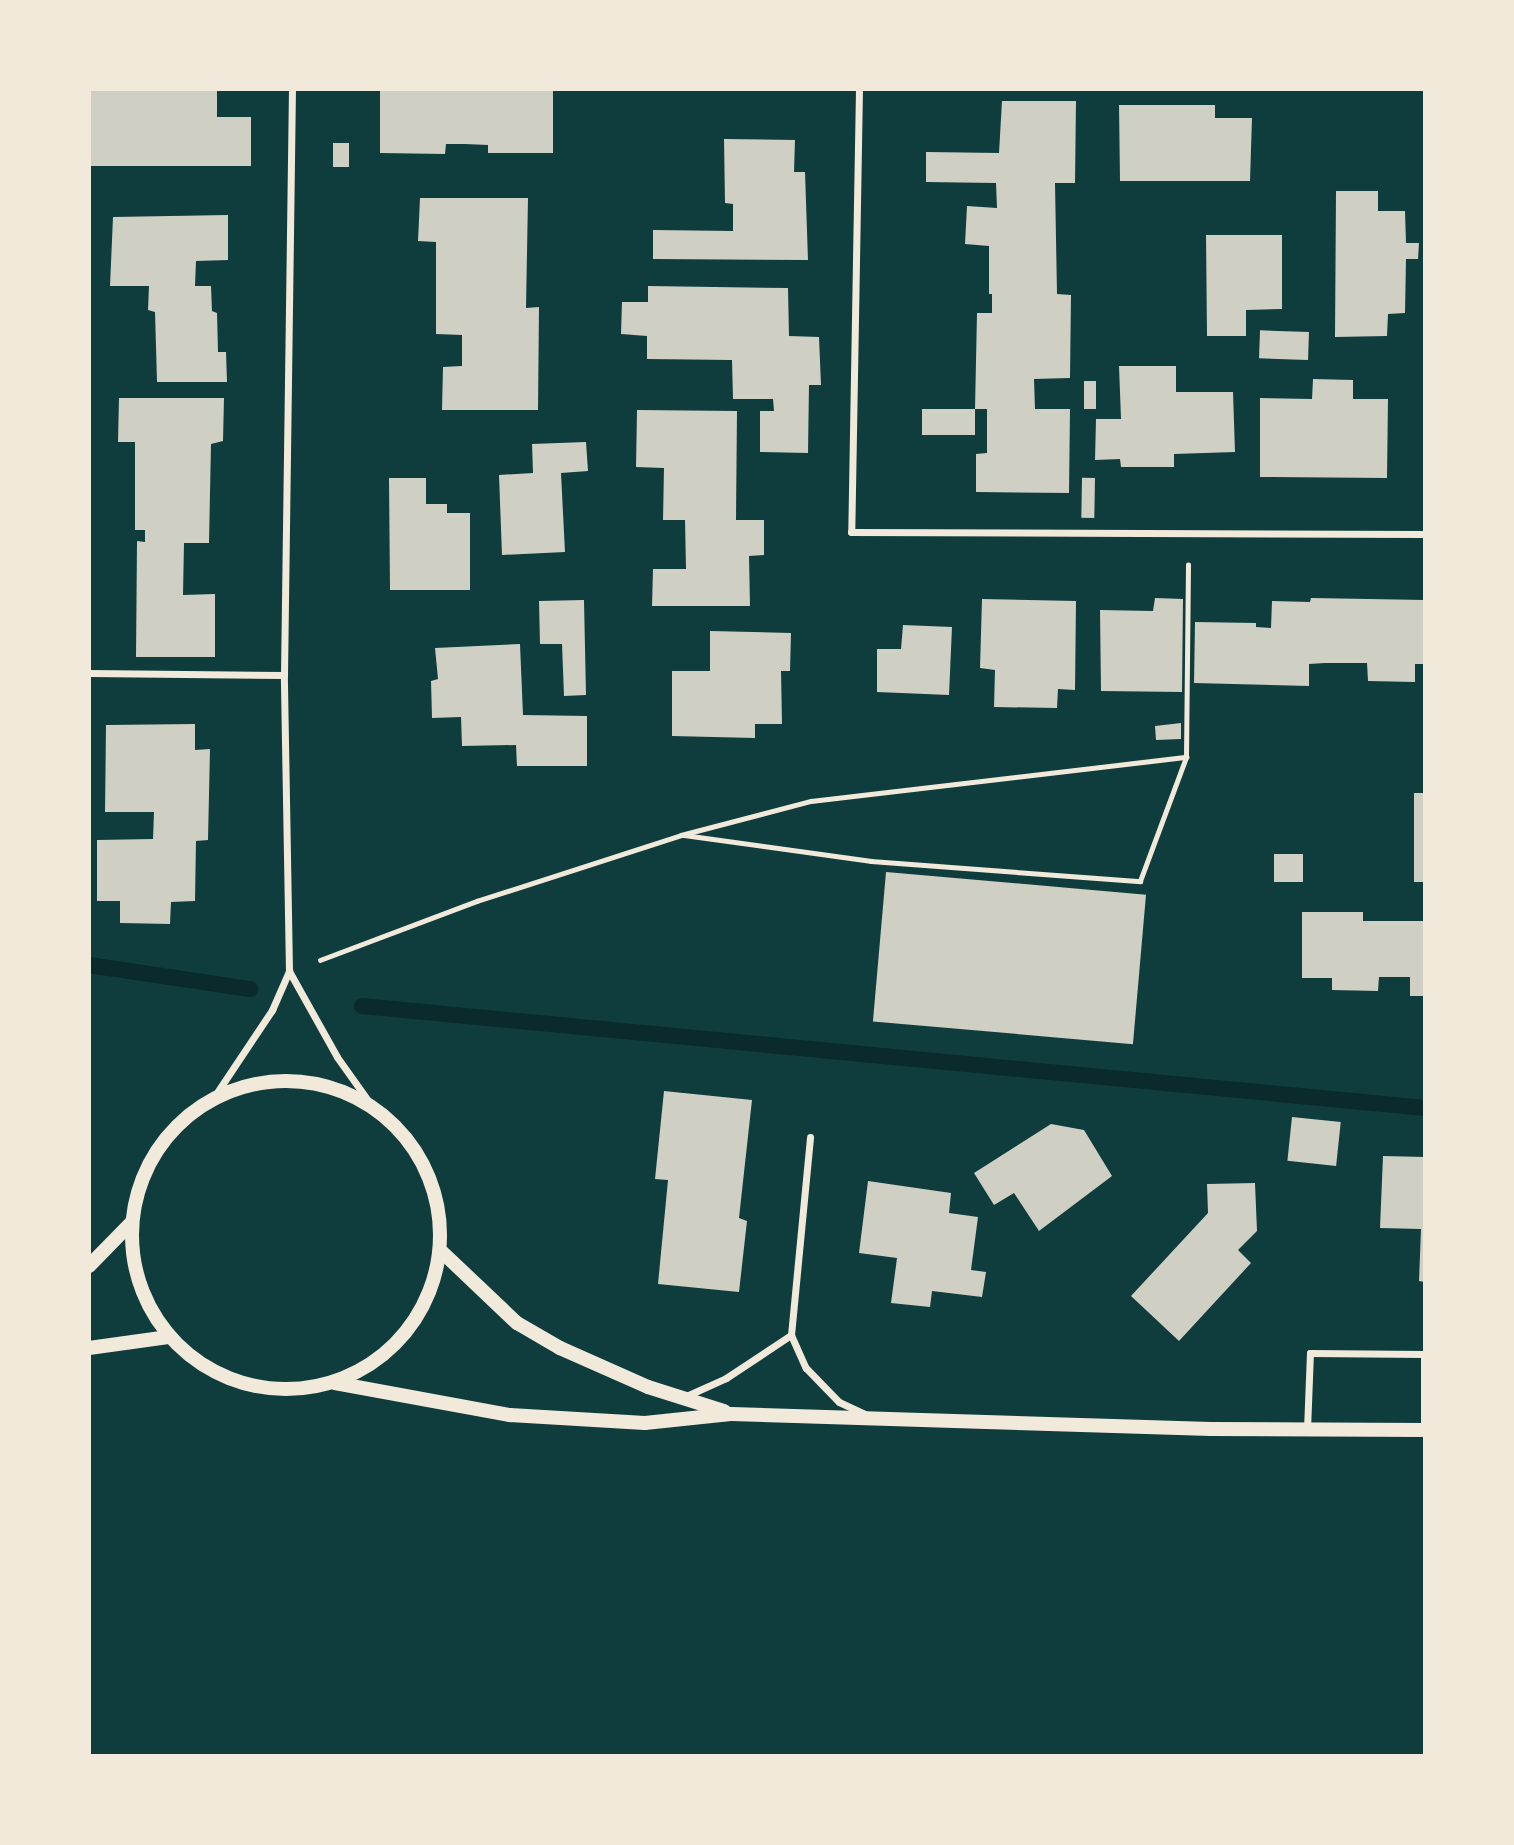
<!DOCTYPE html>
<style>
body{margin:0}
#map{position:relative;width:1514px;height:1845px;overflow:hidden;background:#0f3d3e;font-family:Lato,sans-serif}
div>[style]{position:absolute}
[style*='--x']{left:calc(var(--x)*1px);top:calc(var(--y)*1px);width:calc(var(--w)*1px);rotate:calc(var(--a)*1deg)}
.stream>*{height:16px;margin:-8px;padding:0 8px;transform-origin:8px;border-radius:8px;background:#0a2a2b}
.building>*{inset:0;background:#cfcfc3;transform-origin:0 0}
.path>*{height:4.5px;margin:-2.25px;padding:0 2.25px;transform-origin:2.25px;border-radius:2.25px;background:#f1e9da}
.minor>*{height:7px;margin:-3.5px;padding:0 3.5px;transform-origin:3.5px;border-radius:3.5px;background:#f1e9da}
.secondary>*{height:14px;margin:-7px;padding:0 7px;transform-origin:7px;border-radius:7px;background:#f1e9da}
.secondary>.ring{margin:-7px;padding:0;box-sizing:content-box;background:none;border:14px solid #f1e9da;border-radius:50%}
span{translate:-50% -50%;white-space:nowrap;text-align:center;line-height:1.15;-webkit-text-stroke:7px #f1e9da;paint-order:stroke}
.frame{position:absolute;inset:0;border:91px solid #f1e9da;pointer-events:none}
</style>
<div id="map">
<div class="stream">
<div style="--x:89;--y:965;--w:163;--a:8.5"></div>
<div style="--x:362;--y:1006;--w:1068;--a:5.48"></div>
</div>
<div class="building">
<div style="clip-path:polygon(380px 89px,553px 89px,553px 153px,488px 153px,488px 145px,465px 144px,446px 144px,445px 154px,380px 153px)"></div>
<div style="clip-path:polygon(91px 90px,217px 90px,217px 117px,251px 117px,251px 166px,91px 166px)"></div>
<div style="clip-path:polygon(1002px 101px,1076px 101px,1075px 183px,1055px 183px,1057px 294px,1071px 295px,1070px 378px,1034px 379px,1035px 409px,1070px 409px,1069px 493px,976px 492px,976px 454px,987px 453px,987px 409px,975px 409px,977px 313px,992px 313px,992px 294px,989px 294px,989px 246px,965px 244px,967px 206px,997px 208px,996px 183px,926px 182px,926px 152px,999px 153px)"></div>
<div style="clip-path:polygon(1119px 105px,1215px 105px,1215px 118px,1252px 118px,1250px 181px,1120px 181px)"></div>
<div style="clip-path:polygon(724px 139px,795px 140px,794px 172px,805px 172px,808px 260px,653px 259px,653px 230px,733px 231px,733px 204px,725px 203px)"></div>
<div style="left:349px;top:143px;width:24px;height:16px;rotate:90deg"></div>
<div style="clip-path:polygon(1336px 191px,1378px 191px,1378px 211px,1405px 211px,1406px 243px,1419px 243px,1418px 259px,1406px 259px,1405px 313px,1388px 314px,1387px 336px,1335px 337px)"></div>
<div style="clip-path:polygon(420px 198px,528px 198px,526px 308px,539px 307px,538px 410px,442px 410px,443px 367px,462px 366px,462px 335px,436px 334px,436px 242px,418px 241px)"></div>
<div style="clip-path:polygon(228px 215px,228px 260px,196px 261px,195px 286px,211px 286px,212px 311px,217px 313px,218px 352px,226px 352px,227px 382px,157px 382px,155px 312px,148px 310px,149px 286px,110px 286px,113px 217px)"></div>
<div style="clip-path:polygon(1206px 235px,1282px 235px,1282px 309px,1246px 310px,1246px 336px,1207px 336px)"></div>
<div style="clip-path:polygon(648px 286px,788px 288px,789px 336px,819px 337px,821px 385px,809px 385px,808px 453px,760px 452px,760px 411px,774px 411px,773px 399px,733px 399px,732px 360px,647px 359px,647px 336px,621px 334px,622px 302px,648px 302px)"></div>
<div style="left:1309px;top:332px;width:28px;height:49px;rotate:92deg"></div>
<div style="clip-path:polygon(1119px 366px,1176px 366px,1176px 392px,1233px 392px,1235px 452px,1174px 454px,1174px 467px,1121px 467px,1120px 459px,1095px 460px,1096px 419px,1121px 419px)"></div>
<div style="clip-path:polygon(1313px 379px,1353px 380px,1353px 399px,1388px 399px,1387px 478px,1260px 477px,1260px 398px,1312px 399px)"></div>
<div style="left:1084px;top:381px;width:12px;height:28px"></div>
<div style="clip-path:polygon(119px 398px,224px 398px,223px 441px,211px 444px,209px 543px,184px 543px,183px 595px,215px 594px,215px 657px,136px 657px,137px 541px,145px 542px,145px 530px,135px 530px,135px 442px,118px 442px)"></div>
<div style="left:922px;top:409px;width:53px;height:26px"></div>
<div style="clip-path:polygon(637px 410px,737px 411px,736px 520px,764px 520px,764px 555px,749px 556px,750px 606px,652px 606px,653px 569px,686px 569px,685px 520px,663px 520px,664px 468px,636px 467px)"></div>
<div style="clip-path:polygon(586px 442px,588px 471px,561px 473px,565px 552px,502px 555px,499px 475px,533px 473px,532px 444px)"></div>
<div style="clip-path:polygon(389px 478px,426px 478px,426px 504px,447px 504px,447px 513px,470px 513px,470px 590px,390px 590px)"></div>
<div style="left:1095px;top:478px;width:40px;height:13px;rotate:91deg"></div>
<div style="clip-path:polygon(1155px 598px,1183px 599px,1182px 692px,1101px 691px,1100px 610px,1153px 611px)"></div>
<div style="clip-path:polygon(1311px 598px,1425px 600px,1425px 664px,1415px 664px,1415px 682px,1368px 681px,1367px 663px,1325px 663px,1309px 664px,1309px 686px,1194px 683px,1195px 622px,1256px 623px,1256px 627px,1271px 628px,1272px 601px,1310px 602px)"></div>
<div style="clip-path:polygon(982px 599px,1076px 601px,1075px 690px,1058px 689px,1057px 708px,994px 707px,995px 670px,980px 668px)"></div>
<div style="clip-path:polygon(584px 600px,586px 695px,564px 696px,562px 644px,540px 644px,539px 601px)"></div>
<div style="clip-path:polygon(903px 625px,952px 627px,949px 695px,877px 692px,877px 649px,901px 649px)"></div>
<div style="clip-path:polygon(710px 631px,791px 633px,790px 671px,781px 671px,782px 724px,755px 724px,755px 738px,672px 736px,672px 671px,710px 671px)"></div>
<div style="clip-path:polygon(520px 644px,523px 715px,587px 716px,587px 766px,517px 766px,516px 745px,462px 746px,461px 717px,432px 718px,431px 681px,438px 679px,435px 648px)"></div>
<div style="clip-path:polygon(1181px 723px,1181px 739px,1156px 740px,1155px 726px)"></div>
<div style="clip-path:polygon(195px 724px,195px 750px,210px 749px,208px 840px,196px 841px,195px 901px,171px 902px,170px 924px,120px 923px,120px 901px,97px 901px,97px 840px,153px 839px,154px 812px,105px 812px,106px 725px)"></div>
<div style="left:1414px;top:793px;width:11px;height:89px"></div>
<div style="left:1274px;top:854px;width:29px;height:28px"></div>
<div style="left:886px;top:872px;width:261px;height:150px;rotate:5deg"></div>
<div style="clip-path:polygon(1302px 912px,1363px 912px,1363px 921px,1425px 921px,1425px 996px,1410px 996px,1410px 977px,1379px 977px,1378px 991px,1332px 990px,1332px 978px,1302px 978px)"></div>
<div style="clip-path:polygon(664px 1091px,752px 1100px,739px 1218px,747px 1221px,739px 1292px,658px 1284px,668px 1180px,655px 1179px)"></div>
<div style="left:1292px;top:1117px;width:49px;height:44px;rotate:6deg"></div>
<div style="clip-path:polygon(1051px 1124px,1084px 1130px,1112px 1176px,1039px 1231px,1014px 1193px,994px 1205px,974px 1173px)"></div>
<div style="clip-path:polygon(1383px 1156px,1425px 1157px,1425px 1282px,1419px 1281px,1421px 1229px,1380px 1228px)"></div>
<div style="clip-path:polygon(868px 1181px,951px 1193px,949px 1213px,978px 1217px,971px 1270px,986px 1272px,982px 1297px,932px 1291px,930px 1307px,891px 1303px,897px 1258px,859px 1253px)"></div>
<div style="clip-path:polygon(1255px 1183px,1257px 1231px,1238px 1250px,1251px 1263px,1179px 1341px,1131px 1296px,1208px 1213px,1207px 1184px)"></div>
</div>
<div class="path">
<div style="--x:684;--y:835;--w:189;--a:7.9"></div>
<div style="--x:871;--y:861;--w:270;--a:4.3"></div>
<div style="--x:1140;--y:881;--w:132;--a:-69.6"></div>
<div style="--x:320;--y:960;--w:168;--a:-20.6"></div>
<div style="--x:477;--y:901;--w:214;--a:-17.9"></div>
<div style="--x:681;--y:835;--w:134;--a:-14.7"></div>
<div style="--x:811;--y:801;--w:378;--a:-6.7"></div>
<div style="--x:1186;--y:757;--w:192;--a:-89.4"></div>
</div>
<div class="minor">
<div style="--x:859;--y:89;--w:443;--a:91"></div>
<div style="--x:851;--y:532;--w:574;--a:0.2"></div>
<div style="--x:89;--y:673;--w:195;--a:0.6"></div>
<div style="--x:289;--y:971;--w:296;--a:-91"></div>
<div style="--x:284;--y:675;--w:586;--a:-89.22"></div>
<div style="--x:214;--y:1097;--w:105;--a:-56.3"></div>
<div style="--x:272;--y:1010;--w:43;--a:-66.4"></div>
<div style="--x:289;--y:971;--w:98;--a:60.8"></div>
<div style="--x:337;--y:1057;--w:55;--a:54.6"></div>
<div style="--x:791;--y:1335;--w:199;--a:-84.5"></div>
<div style="--x:684;--y:1397;--w:46;--a:-24.3"></div>
<div style="--x:726;--y:1378;--w:78;--a:-33.5"></div>
<div style="--x:791;--y:1335;--w:36;--a:66"></div>
<div style="--x:806;--y:1368;--w:47;--a:45.9"></div>
<div style="--x:839;--y:1402;--w:29;--a:25"></div>
<div style="--x:1307;--y:1430;--w:77;--a:-87.8"></div>
<div style="--x:1310;--y:1353;--w:114;--a:0.5"></div>
<div style="--x:1424;--y:1354;--w:76;--a:90"></div>
</div>
<div class="secondary">
<div class="ring" style="left:132px;top:1081px;width:294px;height:294px"></div>
<div style="--x:441;--y:1251;--w:105;--a:43.5"></div>
<div style="--x:517;--y:1323;--w:50;--a:30.2"></div>
<div style="--x:560;--y:1348;--w:96;--a:23.9"></div>
<div style="--x:648;--y:1387;--w:80;--a:17.5"></div>
<div style="--x:89;--y:1266;--w:60;--a:-45.7"></div>
<div style="--x:89;--y:1348;--w:80;--a:-7.9"></div>
<div style="--x:335;--y:1383;--w:178;--a:10.4"></div>
<div style="--x:510;--y:1415;--w:135;--a:3.4"></div>
<div style="--x:645;--y:1423;--w:86;--a:-6"></div>
<div style="--x:731;--y:1414;--w:480;--a:1.8"></div>
<div style="--x:1211;--y:1429;--w:214;--a:0.3"></div>
</div>
<div class="frame"></div>
</div>
